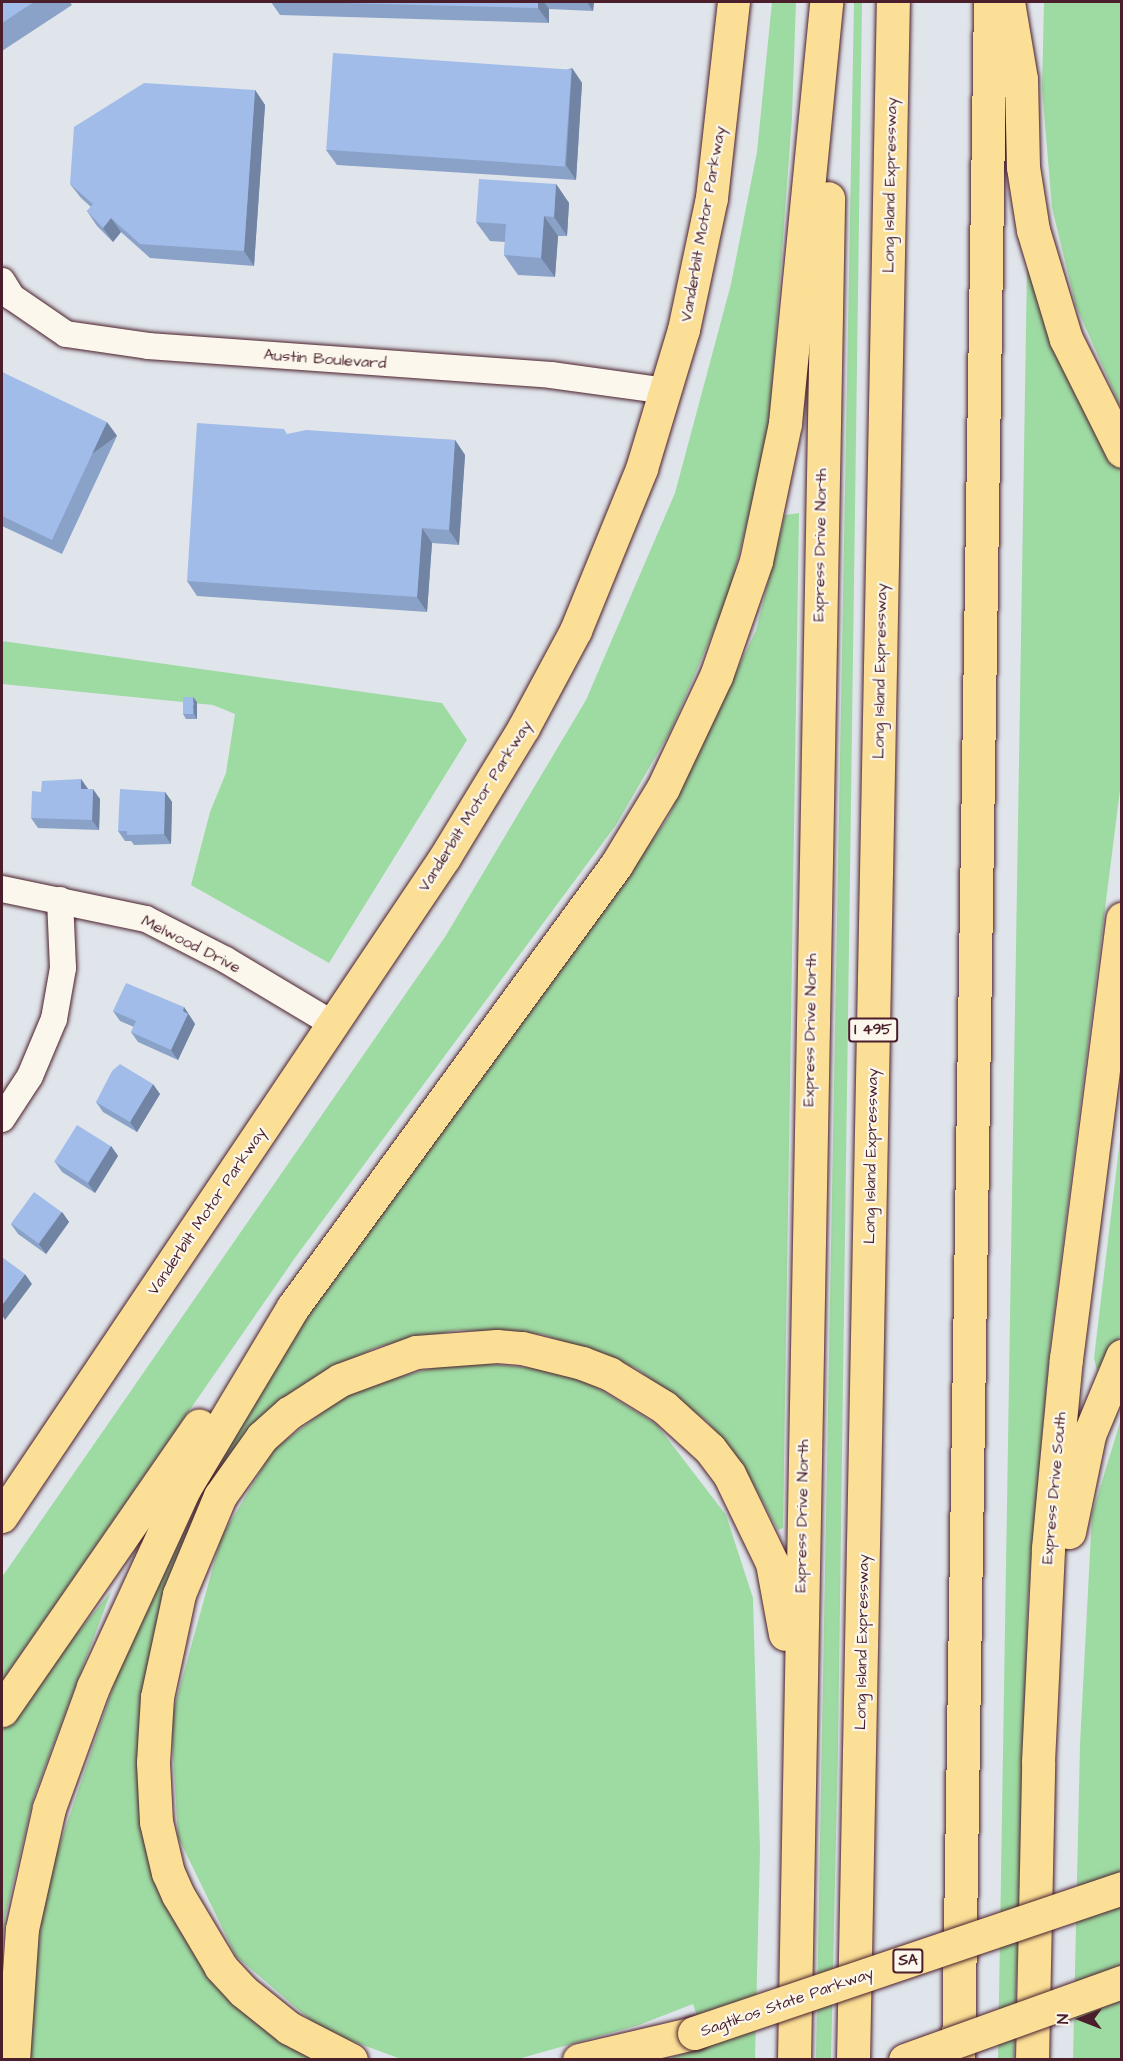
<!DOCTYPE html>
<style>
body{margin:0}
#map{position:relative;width:1123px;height:2061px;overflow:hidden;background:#e0e5eb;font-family:"Architects Daughter",sans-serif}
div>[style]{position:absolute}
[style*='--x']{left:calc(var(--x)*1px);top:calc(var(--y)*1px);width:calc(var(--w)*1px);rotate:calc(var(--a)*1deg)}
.green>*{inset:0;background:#9edba3}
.roads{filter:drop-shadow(0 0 2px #4a1f2b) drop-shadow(0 0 2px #4a1f2b)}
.minor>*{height:26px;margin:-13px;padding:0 13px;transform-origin:13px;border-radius:13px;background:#fbf7ec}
.major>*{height:32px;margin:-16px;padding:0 16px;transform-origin:16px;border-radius:16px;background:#fbdf96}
.highway>*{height:33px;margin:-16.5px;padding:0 16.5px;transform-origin:16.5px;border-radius:16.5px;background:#fbdf96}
.bridges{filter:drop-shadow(0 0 2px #4a1f2b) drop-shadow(0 0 2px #4a1f2b)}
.highway-bridge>*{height:33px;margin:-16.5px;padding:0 16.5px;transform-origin:16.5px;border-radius:16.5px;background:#fbdf96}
.wall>*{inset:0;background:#8ba2c8}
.shaded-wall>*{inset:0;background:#7184a3;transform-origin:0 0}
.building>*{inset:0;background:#a2bce9;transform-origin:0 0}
span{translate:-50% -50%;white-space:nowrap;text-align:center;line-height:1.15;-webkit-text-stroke:4.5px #fbf7ec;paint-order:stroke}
.shield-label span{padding:2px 4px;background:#fbf7ec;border:2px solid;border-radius:4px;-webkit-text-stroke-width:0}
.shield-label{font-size:15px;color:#4a1f2b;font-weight:700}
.street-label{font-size:16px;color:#4a1f2b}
.frame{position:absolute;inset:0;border:3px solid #4a1f2b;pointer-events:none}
.north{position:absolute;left:1051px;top:1989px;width:60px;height:60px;-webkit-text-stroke:4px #fbf7ec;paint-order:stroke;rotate:270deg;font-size:16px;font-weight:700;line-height:24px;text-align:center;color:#4a1f2b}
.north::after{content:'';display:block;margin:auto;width:21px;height:27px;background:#4a1f2b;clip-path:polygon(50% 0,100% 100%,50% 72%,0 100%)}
</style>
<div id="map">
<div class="green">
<div style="clip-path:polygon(772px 2px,796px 2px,792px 117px,768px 440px,728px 597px,671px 730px,616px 825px,297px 1255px,2px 1681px,2px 1577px,445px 937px,586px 700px,675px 493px,731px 284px,757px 152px)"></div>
<div style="clip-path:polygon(854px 2px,862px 2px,838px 1747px,831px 2059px,816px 2060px)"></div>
<div style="clip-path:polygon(1044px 2px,1121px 2px,1121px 408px,1076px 306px,1052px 208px,1042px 89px)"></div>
<div style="clip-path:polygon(1027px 266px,1121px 463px,1122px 774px,1050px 1346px,1028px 1597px,1014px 2059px,998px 2060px)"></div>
<div style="clip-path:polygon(799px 513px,783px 1528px,778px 1530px,743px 1465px,708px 1422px,636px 1368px,542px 1334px,457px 1330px,376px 1347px,294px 1390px,221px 1475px,144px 1702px,208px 1971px,335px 2059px,31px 2060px,29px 2032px,45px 1888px,125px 1652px,207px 1486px,286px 1343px,420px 1152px,536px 1003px,668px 818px,756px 630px,785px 515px)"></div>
<div style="clip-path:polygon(2px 641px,442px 703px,467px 740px,329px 963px,191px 885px,210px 812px,226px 773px,235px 714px,213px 705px,2px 684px)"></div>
<div style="clip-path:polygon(1121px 1131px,1121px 1335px,1097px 1371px,1094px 1358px)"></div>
<div style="clip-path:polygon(460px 1361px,572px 1372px,657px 1425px,726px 1515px,753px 1598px,760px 1850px,755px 2059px,667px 2059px,707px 2046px,693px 2004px,639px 2025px,518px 2059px,401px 2059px,322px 2030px,236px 1956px,178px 1837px,171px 1719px,221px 1538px,273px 1450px,353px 1389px)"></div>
<div style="clip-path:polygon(1121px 1419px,1121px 2059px,1073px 2060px,1080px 1744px,1092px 1514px)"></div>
<div style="clip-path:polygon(111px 1592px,34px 1796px,5px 1917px,2px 1962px,2px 1731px,29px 1691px)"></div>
</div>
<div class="roads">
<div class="minor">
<div style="--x:2;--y:281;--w:19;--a:58"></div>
<div style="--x:12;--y:297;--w:65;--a:34.4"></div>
<div style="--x:66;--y:334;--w:83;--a:8.3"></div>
<div style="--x:148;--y:346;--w:404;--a:4.1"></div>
<div style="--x:551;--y:375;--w:117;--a:7.9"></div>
<div style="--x:2;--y:889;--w:147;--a:11.8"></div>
<div style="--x:146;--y:919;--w:90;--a:27.1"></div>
<div style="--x:226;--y:960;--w:125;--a:30.9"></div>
<div style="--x:2;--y:1119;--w:51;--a:-56.9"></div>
<div style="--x:30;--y:1076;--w:62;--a:-67.2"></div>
<div style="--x:54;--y:1019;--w:52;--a:-80"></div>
<div style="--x:63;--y:968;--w:68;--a:-92.5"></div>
</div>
<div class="major">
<div style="--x:2;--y:1517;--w:794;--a:-56.09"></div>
<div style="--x:445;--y:858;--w:152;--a:-58.7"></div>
<div style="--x:524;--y:728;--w:110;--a:-61.8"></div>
<div style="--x:576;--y:631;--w:175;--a:-67.8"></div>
<div style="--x:642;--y:469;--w:145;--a:-73.2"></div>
<div style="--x:684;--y:330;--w:135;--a:-78"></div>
<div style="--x:712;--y:198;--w:197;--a:-83.6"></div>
</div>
<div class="highway">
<div style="--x:1008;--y:2;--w:78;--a:80.4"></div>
<div style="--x:1021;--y:79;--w:88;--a:88.7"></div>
<div style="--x:1023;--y:167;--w:64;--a:81"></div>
<div style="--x:1033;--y:230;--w:114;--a:73.2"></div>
<div style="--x:1066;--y:339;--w:125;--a:63.4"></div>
<div style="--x:1069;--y:1532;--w:99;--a:-78.3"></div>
<div style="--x:1089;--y:1435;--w:86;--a:-67.3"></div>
<div style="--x:2;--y:1710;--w:346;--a:-55.3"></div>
<div style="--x:13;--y:2060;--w:131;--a:-86.1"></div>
<div style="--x:22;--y:1929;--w:124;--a:-77.4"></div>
<div style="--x:49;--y:1808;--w:129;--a:-70"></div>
<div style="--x:93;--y:1687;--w:218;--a:-65.3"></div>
<div style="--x:184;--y:1489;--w:212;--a:-59.1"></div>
<div style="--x:293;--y:1307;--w:547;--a:-53.84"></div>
<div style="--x:616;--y:865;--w:90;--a:-58.6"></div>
<div style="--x:663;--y:788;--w:124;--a:-64.7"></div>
<div style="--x:716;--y:676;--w:122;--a:-70.8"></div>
<div style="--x:756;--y:561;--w:141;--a:-78.1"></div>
<div style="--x:785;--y:423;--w:423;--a:-84.4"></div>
<div style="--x:351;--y:2060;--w:70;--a:-152.7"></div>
<div style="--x:289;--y:2028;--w:59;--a:-141.2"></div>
<div style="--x:243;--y:1991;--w:33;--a:-133"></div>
<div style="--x:221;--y:1967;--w:84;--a:-120.8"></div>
<div style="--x:178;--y:1895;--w:24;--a:-114"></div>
<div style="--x:168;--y:1873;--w:52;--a:-103.2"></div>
<div style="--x:156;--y:1822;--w:60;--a:-92.9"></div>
<div style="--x:153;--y:1762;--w:65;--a:-86.5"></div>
<div style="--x:157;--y:1697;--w:105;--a:-77.9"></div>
<div style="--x:179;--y:1594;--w:106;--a:-67.3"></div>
<div style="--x:220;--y:1496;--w:72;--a:-54.6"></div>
<div style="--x:262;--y:1437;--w:36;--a:-42"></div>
<div style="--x:289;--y:1413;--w:61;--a:-32.9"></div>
<div style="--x:340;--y:1380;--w:81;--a:-20.2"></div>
<div style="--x:416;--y:1352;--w:81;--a:-4.2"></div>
<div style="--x:497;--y:1346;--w:25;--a:5"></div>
<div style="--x:522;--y:1348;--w:62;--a:14"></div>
<div style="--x:582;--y:1363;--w:30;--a:21"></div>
<div style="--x:610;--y:1374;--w:63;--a:31.4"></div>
<div style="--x:664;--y:1407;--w:62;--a:42.4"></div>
<div style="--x:710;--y:1449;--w:31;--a:53"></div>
<div style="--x:729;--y:1474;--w:99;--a:64.2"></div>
<div style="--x:772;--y:1563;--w:72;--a:79.6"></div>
<div style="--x:579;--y:2060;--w:118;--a:-13.2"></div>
<div style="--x:794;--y:2060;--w:1862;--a:-88.95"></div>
<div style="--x:853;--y:2060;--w:2058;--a:-88.89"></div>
<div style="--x:958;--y:2060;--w:2058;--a:-89.11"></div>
<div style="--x:1032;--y:2060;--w:298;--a:-88.8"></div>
<div style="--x:1038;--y:1762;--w:214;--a:-87.3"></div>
<div style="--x:1048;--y:1548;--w:190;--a:-84.6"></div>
<div style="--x:1066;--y:1359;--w:444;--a:-82.7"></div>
</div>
</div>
<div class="bridges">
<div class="highway-bridge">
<div style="--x:694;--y:2033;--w:452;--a:-18.7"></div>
<div style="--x:905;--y:2060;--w:231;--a:-19.8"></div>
</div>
</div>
<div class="wall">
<div style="clip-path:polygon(2px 2px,70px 2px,72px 5px,2px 51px)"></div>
<div style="clip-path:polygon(271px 2px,594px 2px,593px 11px,549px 9px,549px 23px,280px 15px)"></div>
<div style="clip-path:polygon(572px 68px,582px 83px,576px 180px,337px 165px,326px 150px)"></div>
<div style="clip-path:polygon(255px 90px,265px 105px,254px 266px,150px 258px,121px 232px,113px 242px,97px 226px,87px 211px,91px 207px,81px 198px,70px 184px)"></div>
<div style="clip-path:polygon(556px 184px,569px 203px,567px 236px,558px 236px,555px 277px,518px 275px,504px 255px,505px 242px,490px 241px,476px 222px)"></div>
<div style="clip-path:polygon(2px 372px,117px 436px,62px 554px,2px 526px)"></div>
<div style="clip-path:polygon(288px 434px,455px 440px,465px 455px,459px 545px,432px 543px,427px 612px,197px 596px,187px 581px)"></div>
<div style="clip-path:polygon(197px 702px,197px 719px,186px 719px,183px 714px)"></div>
<div style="clip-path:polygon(81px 779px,88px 789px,100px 799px,99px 830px,38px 828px,31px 818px,41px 792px)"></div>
<div style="clip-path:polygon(165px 792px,172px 802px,171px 844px,134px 845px,131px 841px,125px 841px,118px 831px)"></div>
<div style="clip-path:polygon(184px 1007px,195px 1024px,178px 1060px,138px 1042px,131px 1032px,134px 1027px,120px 1021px,113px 1011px)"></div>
<div style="clip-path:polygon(160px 1094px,137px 1132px,103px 1112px,96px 1102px)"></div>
<div style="clip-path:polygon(111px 1146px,118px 1156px,95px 1193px,62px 1172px,55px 1162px)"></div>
<div style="clip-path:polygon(62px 1212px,69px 1222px,46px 1254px,18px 1234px,11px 1224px)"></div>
</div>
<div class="shaded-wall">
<div style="clip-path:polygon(538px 2px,544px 2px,549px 9px,549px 23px,538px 8px)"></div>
<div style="clip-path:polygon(587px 2px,594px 2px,593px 11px)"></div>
<div style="clip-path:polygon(572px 68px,582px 83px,576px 180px,566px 165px)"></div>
<div style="clip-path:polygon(255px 90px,265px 105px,254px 266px,244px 251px)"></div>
<div style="clip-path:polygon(556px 184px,569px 203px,567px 236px,554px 217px)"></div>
<div style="clip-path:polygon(544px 216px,558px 236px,555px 277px,541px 258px)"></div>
<div style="clip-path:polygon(111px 218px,121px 232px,113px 242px,103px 228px)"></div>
<div style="left:107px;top:422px;width:17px;height:130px;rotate:54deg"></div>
<div style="clip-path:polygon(455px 440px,465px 455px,459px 545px,449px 530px)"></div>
<div style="clip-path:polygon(422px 528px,432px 543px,427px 612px,417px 597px)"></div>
<div style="clip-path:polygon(193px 697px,197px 702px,197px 719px,194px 714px)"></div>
<div style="clip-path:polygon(81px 779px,88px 789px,81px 789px)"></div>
<div style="clip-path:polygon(93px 789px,100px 799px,99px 830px,92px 820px)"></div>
<div style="clip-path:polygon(165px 792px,172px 802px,171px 844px,164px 834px)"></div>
<div style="clip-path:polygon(184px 1007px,195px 1024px,178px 1060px,171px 1050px)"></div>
<div style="clip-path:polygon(153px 1084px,160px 1094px,137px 1132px,130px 1122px)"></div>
<div style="clip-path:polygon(111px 1146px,118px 1156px,95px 1193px,88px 1183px)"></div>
<div style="clip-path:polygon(62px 1212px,69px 1222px,46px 1254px,39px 1244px)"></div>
<div style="clip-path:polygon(25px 1274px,32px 1284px,5px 1320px,2px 1315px,2px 1305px)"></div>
</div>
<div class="building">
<div style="clip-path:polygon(2px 2px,34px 2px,2px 23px)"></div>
<div style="clip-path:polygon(304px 2px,538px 2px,538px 8px)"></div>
<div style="left:333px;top:53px;width:239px;height:97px;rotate:4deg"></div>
<div style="clip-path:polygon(144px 83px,255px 90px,244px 251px,140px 244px,111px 218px,103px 228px,87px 211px,93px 204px,70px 184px,74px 127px)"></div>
<div style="clip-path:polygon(479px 179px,556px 184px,554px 217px,544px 216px,541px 258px,504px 255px,506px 224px,476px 222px)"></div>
<div style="clip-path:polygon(2px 372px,107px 422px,52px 540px,2px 516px)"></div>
<div style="clip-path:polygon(197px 423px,284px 429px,287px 434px,306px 430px,455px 440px,449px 530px,422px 528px,417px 597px,187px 581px)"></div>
<div style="left:183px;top:697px;width:10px;height:17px"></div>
<div style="clip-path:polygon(81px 779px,81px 789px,93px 789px,92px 820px,31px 818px,32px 791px,41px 792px,42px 781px)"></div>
<div style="clip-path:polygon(120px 789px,165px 792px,164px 834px,127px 835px,127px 831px,118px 831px)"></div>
<div style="clip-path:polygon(126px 983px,184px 1007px,183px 1011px,188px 1014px,171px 1050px,131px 1032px,136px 1021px,113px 1011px)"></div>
<div style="clip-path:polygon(120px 1064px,153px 1084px,130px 1122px,96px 1102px,112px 1071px)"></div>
<div style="left:77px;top:1125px;width:40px;height:43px;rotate:32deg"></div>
<div style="left:34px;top:1192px;width:34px;height:39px;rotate:36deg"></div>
<div style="clip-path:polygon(2px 1257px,25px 1274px,2px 1305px)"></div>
</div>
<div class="shield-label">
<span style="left:873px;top:1030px">I 495</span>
<span style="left:908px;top:1961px">SA</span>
</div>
<div class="street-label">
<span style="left:890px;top:185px;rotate:-89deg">Long Island Expressway</span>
<span style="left:703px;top:224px;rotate:-80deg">Vanderbilt Motor Parkway</span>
<span style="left:325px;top:359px;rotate:4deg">Austin Boulevard</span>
<span style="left:820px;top:545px;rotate:-89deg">Express Drive North</span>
<span style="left:880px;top:671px;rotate:-89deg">Long Island Expressway</span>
<span style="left:475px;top:806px;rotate:-58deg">Vanderbilt Motor Parkway</span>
<span style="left:191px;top:944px;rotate:27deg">Melwood Drive</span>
<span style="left:810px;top:1030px;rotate:-89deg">Express Drive North</span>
<span style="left:871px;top:1156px;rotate:-89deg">Long Island Expressway</span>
<span style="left:207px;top:1211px;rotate:-56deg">Vanderbilt Motor Parkway</span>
<span style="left:1054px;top:1488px;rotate:-85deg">Express Drive South</span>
<span style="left:802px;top:1516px;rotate:-89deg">Express Drive North</span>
<span style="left:862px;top:1642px;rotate:-89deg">Long Island Expressway</span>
<span style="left:787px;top:2002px;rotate:-19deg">Sagtikos State Parkway</span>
</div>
<div class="frame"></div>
<div class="north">N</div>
</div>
